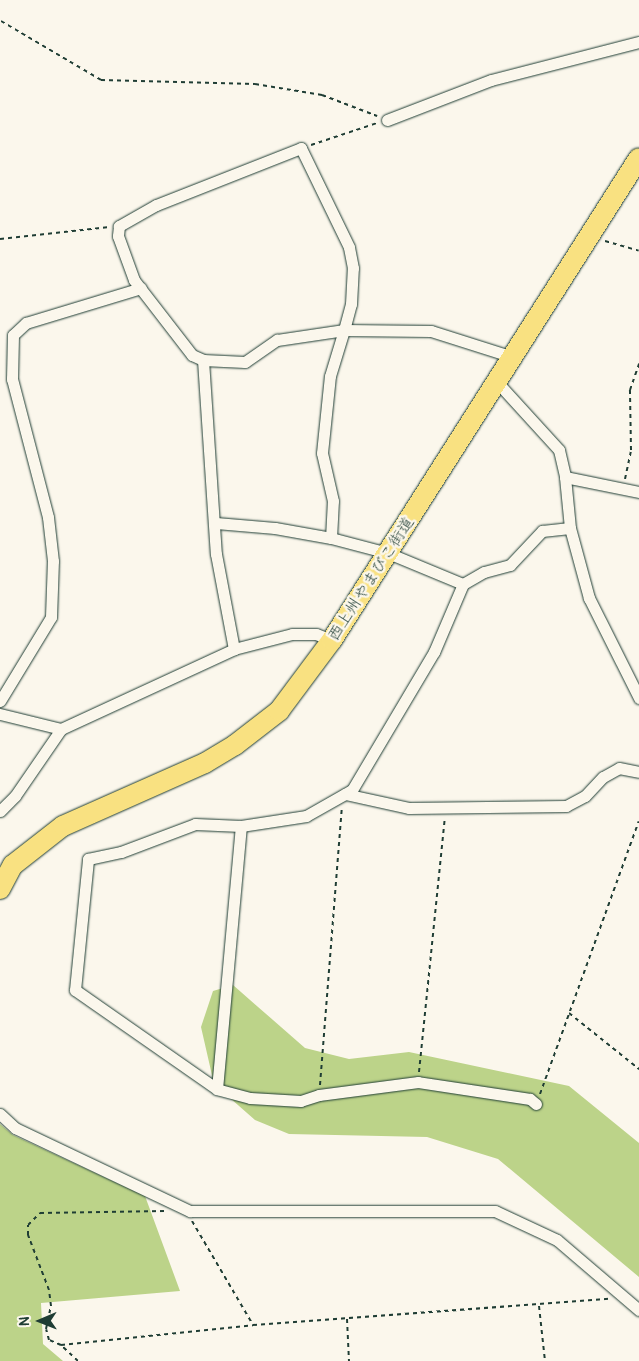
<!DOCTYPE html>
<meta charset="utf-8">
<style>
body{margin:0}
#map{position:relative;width:639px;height:1361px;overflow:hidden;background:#fbf7ec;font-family:Pangolin,"Klee One",sans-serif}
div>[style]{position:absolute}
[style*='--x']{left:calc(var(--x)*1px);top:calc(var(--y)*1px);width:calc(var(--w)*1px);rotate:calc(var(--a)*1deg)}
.green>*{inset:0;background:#bcd389}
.path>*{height:2px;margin-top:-1px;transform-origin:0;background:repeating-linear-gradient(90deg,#1f3d34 0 4px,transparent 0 8px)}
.roads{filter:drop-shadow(0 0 1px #1f3d34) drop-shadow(0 0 1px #1f3d34)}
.street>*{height:11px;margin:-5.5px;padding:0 5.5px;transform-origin:5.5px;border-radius:5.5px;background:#fbf7ec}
.highway>*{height:20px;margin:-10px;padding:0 10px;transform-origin:10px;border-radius:10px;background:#f9e181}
span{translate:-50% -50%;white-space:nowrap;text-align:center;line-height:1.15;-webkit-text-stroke:5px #fbf7ec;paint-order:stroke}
.street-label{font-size:16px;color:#1f3d34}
.north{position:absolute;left:15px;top:1296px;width:50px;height:50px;-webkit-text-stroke:4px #fbf7ec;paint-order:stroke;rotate:269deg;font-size:14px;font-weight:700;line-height:20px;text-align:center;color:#1f3d34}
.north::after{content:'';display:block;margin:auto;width:18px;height:22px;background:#1f3d34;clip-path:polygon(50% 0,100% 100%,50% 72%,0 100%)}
</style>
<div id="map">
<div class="green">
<div style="clip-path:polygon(233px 985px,305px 1048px,349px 1059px,409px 1052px,569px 1086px,639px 1143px,639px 1277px,498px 1159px,427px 1137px,289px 1134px,255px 1120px,214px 1084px,201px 1027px,213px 991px)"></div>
<div style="clip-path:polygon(0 1124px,13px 1135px,145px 1196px,180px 1291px,41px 1303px,43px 1344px,63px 1361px,0 1361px)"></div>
</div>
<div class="path">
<div style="--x:1;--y:21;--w:116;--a:30.5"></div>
<div style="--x:101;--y:80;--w:154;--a:1.5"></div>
<div style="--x:255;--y:84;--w:68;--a:9.3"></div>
<div style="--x:322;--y:95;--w:59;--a:20.9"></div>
<div style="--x:311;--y:145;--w:70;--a:-18.4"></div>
<div style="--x:0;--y:239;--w:110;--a:-6.3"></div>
<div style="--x:605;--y:241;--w:35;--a:16"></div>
<div style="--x:625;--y:479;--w:30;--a:-78"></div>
<div style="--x:631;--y:450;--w:60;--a:-91"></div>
<div style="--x:630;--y:390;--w:28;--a:-71"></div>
<div style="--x:569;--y:1013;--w:90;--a:38.7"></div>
<div style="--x:419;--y:1072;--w:255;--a:-84.2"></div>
<div style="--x:320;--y:1085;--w:278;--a:-85.5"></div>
<div style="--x:540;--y:1094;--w:290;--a:-70.1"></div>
<div style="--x:192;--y:1221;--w:121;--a:59.6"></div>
<div style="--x:539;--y:1306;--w:55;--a:83.8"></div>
<div style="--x:347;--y:1319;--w:42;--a:87.3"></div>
<div style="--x:61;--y:1345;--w:193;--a:-5.9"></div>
<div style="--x:253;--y:1325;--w:357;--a:-4.2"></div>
<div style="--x:78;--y:1361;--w:23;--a:-137"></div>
<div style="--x:61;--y:1345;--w:13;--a:-157"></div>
<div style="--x:49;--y:1340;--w:11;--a:-105"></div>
<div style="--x:46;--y:1329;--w:24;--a:-78"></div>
<div style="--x:51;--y:1306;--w:16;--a:-97"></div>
<div style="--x:49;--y:1290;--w:59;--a:-110.9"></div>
<div style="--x:28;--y:1235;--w:10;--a:-90"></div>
<div style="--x:28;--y:1225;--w:17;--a:-45"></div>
<div style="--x:40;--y:1213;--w:125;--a:-0.9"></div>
</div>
<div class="roads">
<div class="street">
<div style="--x:387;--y:120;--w:111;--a:-21"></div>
<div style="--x:491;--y:80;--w:153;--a:-14.4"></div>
<div style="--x:203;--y:360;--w:194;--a:86.2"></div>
<div style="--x:216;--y:554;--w:97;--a:79.3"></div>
<div style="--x:497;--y:382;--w:92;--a:47.6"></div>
<div style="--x:559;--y:450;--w:28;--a:77"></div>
<div style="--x:565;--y:477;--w:51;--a:84.4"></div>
<div style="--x:570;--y:528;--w:73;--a:74.8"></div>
<div style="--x:589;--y:598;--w:112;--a:63.4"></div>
<div style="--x:565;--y:477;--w:76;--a:11.5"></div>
<div style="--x:216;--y:523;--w:59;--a:4.8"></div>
<div style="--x:275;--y:528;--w:57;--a:10.1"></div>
<div style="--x:331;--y:538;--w:59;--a:14.7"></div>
<div style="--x:388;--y:553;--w:81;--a:22.5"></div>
<div style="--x:331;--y:538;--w:37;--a:-87"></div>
<div style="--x:333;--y:501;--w:49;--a:-102.9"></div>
<div style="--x:322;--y:453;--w:77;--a:-84.1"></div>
<div style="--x:330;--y:376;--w:48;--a:-73.1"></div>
<div style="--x:344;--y:330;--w:27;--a:-75"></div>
<div style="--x:351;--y:304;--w:36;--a:-87"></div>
<div style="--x:353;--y:268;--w:21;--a:-101"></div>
<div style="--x:349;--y:247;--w:110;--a:-115.9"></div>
<div style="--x:301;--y:148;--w:156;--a:158.5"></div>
<div style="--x:156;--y:205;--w:43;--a:150.4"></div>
<div style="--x:119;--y:226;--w:10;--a:96"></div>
<div style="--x:118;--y:236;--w:47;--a:70"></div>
<div style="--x:134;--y:280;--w:95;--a:52.3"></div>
<div style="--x:192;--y:355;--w:12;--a:24"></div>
<div style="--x:203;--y:360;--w:42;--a:2.7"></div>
<div style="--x:245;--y:362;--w:39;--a:-35"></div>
<div style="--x:277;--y:340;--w:68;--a:-8.5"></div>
<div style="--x:344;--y:330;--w:87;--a:0.7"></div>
<div style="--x:431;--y:331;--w:86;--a:17.6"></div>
<div style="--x:0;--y:701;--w:98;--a:-58.7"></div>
<div style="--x:51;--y:617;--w:56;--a:-88"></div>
<div style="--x:53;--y:561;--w:44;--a:-96.5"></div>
<div style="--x:48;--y:517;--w:143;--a:-104.6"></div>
<div style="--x:12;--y:379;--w:44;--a:-88.7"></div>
<div style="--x:13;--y:335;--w:18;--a:-43"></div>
<div style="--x:26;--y:323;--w:120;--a:-16.9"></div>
<div style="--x:0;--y:714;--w:63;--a:13.8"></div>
<div style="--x:345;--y:794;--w:66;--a:12.3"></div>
<div style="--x:409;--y:808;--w:157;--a:-0.7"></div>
<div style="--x:566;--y:806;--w:21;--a:-28"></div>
<div style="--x:585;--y:796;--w:26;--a:-47"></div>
<div style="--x:603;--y:777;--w:18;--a:-29"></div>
<div style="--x:619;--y:768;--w:20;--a:11"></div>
<div style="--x:0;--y:811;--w:21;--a:-45"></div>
<div style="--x:15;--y:796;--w:81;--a:-55.5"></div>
<div style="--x:61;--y:729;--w:191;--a:-24.8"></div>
<div style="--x:234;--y:649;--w:60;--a:-14.5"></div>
<div style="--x:292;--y:634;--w:24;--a:0"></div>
<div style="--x:316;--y:634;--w:17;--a:21"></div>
<div style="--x:217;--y:1089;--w:264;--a:-84.8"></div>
<div style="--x:536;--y:1104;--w:8;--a:-140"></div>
<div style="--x:530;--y:1099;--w:113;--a:-171.4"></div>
<div style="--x:418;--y:1082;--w:100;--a:172.5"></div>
<div style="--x:319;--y:1095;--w:19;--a:162"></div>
<div style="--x:301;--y:1101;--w:51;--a:-176.6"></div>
<div style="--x:250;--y:1098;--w:34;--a:-165"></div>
<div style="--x:217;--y:1089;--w:173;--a:-145.1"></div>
<div style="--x:75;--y:990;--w:132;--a:-84.3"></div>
<div style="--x:88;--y:859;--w:34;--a:-12"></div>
<div style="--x:121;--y:852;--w:79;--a:-20.7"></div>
<div style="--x:195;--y:824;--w:46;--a:2.5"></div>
<div style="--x:241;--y:826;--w:66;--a:-8.7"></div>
<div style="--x:306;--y:816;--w:53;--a:-29.5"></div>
<div style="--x:352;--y:790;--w:161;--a:-59.3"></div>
<div style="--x:434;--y:652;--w:74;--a:-66.9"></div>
<div style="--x:463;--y:584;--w:24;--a:-30"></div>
<div style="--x:484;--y:572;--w:27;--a:-15"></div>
<div style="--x:510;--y:565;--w:47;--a:-46.7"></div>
<div style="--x:542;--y:531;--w:28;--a:-6"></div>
<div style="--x:0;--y:1114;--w:21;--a:43"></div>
<div style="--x:15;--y:1128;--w:194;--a:25.4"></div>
<div style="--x:190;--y:1211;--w:305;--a:0"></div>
<div style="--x:495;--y:1211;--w:68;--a:25.1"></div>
<div style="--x:557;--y:1240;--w:108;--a:40.5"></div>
</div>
<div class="highway">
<div style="--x:0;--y:889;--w:27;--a:-62"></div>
<div style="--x:13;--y:865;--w:63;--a:-38"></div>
<div style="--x:63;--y:826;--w:155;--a:-23.9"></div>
<div style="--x:205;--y:763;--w:35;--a:-31"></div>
<div style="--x:235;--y:745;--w:56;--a:-37.7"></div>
<div style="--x:279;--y:711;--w:89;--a:-53.3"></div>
<div style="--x:332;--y:640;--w:571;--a:-57.51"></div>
</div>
</div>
<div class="street-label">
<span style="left:371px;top:579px;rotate:-57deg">西上州やまびこ街道</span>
</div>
<div class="north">N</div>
</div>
